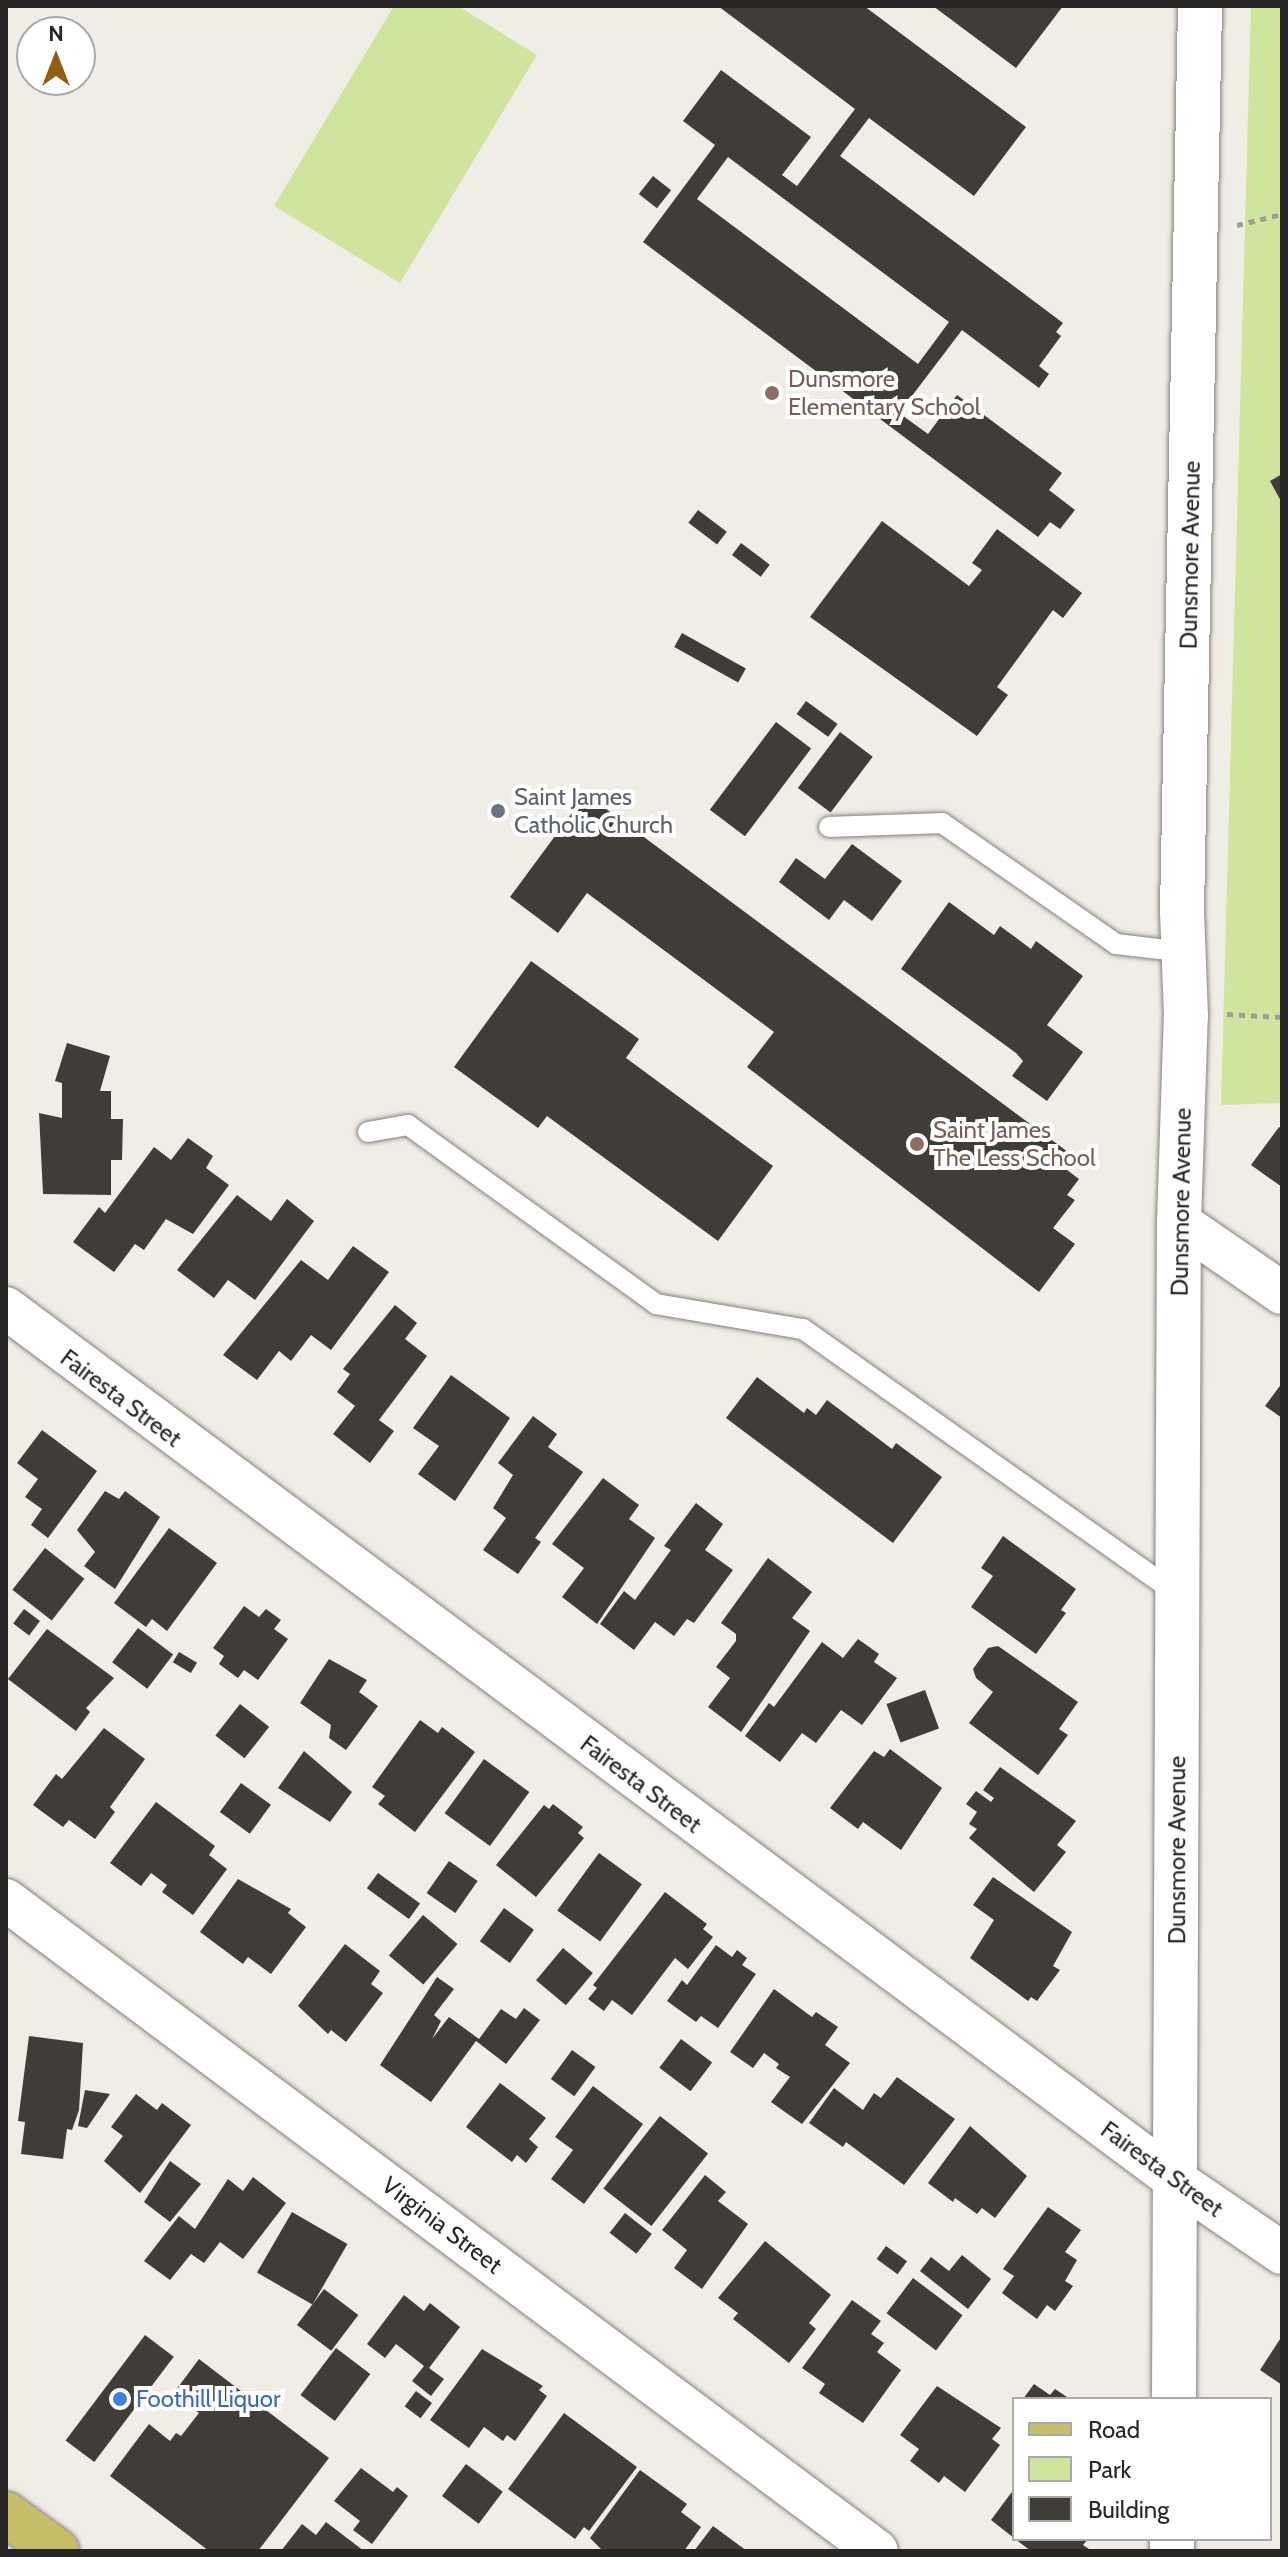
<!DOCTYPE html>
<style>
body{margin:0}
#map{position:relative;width:1288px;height:2557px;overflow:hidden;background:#f0ece6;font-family:Cabin,sans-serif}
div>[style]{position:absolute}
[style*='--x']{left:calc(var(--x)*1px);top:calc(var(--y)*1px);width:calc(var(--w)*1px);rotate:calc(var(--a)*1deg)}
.green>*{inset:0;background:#cfe59d}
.building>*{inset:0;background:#403d39;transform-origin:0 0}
.path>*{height:5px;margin-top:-2.5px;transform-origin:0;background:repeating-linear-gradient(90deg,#9f9c98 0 6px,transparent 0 12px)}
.roads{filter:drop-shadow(0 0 2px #85817c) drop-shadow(0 0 2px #85817c)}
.service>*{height:20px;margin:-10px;padding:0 10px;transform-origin:10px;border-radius:10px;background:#fff}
.minor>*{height:42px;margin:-21px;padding:0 21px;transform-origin:21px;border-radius:21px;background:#fff}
.tertiary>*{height:44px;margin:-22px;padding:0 22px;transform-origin:22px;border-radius:22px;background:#fff}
.primary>*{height:44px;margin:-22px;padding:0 22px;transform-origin:22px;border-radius:22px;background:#c6be68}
.dots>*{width:22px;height:22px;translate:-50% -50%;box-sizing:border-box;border:4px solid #fff;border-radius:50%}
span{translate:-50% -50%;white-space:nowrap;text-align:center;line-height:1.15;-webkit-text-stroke:8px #fff;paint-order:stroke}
.education-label{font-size:24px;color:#785e54}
.left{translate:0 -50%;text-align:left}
.street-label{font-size:24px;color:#292725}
.worship-label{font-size:24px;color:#5b616d}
.shop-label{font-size:24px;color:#366cbe}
.frame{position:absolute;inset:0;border:8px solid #292725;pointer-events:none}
.legend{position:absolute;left:1012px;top:2397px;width:260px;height:144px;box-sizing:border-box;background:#fff;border:2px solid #a9a9a8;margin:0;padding:10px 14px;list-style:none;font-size:24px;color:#292725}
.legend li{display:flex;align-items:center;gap:16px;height:40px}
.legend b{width:40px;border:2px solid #a9a9a8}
.north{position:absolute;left:16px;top:16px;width:80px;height:80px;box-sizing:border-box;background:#fff;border:2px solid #a9a9a8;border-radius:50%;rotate:0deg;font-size:22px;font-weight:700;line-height:32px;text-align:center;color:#292725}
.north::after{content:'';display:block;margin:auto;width:28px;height:36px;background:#936012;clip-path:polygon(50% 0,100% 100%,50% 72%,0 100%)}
</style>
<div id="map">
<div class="green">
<div style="clip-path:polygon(394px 6px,458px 6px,537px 55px,400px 283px,274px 206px)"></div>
<div style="clip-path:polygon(1251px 6px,1282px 6px,1282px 1103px,1221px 1105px)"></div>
</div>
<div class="building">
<div style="clip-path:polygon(evenodd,718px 6px,864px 6px,1026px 127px,974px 196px,869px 118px,840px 156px,1063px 323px,1056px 332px,1061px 336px,1039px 366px,1049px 374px,1039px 388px,962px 330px,899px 413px,928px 434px,957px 395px,1062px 473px,1049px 490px,1075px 510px,1060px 529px,1050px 522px,1038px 537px,643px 242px,715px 145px,683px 121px,721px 70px,811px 137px,782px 175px,797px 186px,855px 109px,718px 6px,728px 157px,949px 322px,918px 364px,697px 199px,728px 157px)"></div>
<div style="clip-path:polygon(933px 6px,1063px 6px,1016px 68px)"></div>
<div style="left:653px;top:176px;width:23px;height:23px;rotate:38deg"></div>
<div style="clip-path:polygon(1282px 474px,1282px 503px,1270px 481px)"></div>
<div style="left:698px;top:510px;width:36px;height:16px;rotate:37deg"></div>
<div style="clip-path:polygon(882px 521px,969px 586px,982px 570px,972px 563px,997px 529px,1082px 593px,1063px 618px,1053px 610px,997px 687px,1008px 695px,977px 736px,810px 617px)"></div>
<div style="left:741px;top:543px;width:36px;height:15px;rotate:37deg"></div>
<div style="left:682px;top:633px;width:73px;height:16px;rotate:29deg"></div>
<div style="left:806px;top:701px;width:39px;height:16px;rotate:36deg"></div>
<div style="left:776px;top:722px;width:44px;height:110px;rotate:37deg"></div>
<div style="left:840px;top:732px;width:41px;height:70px;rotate:37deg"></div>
<div style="clip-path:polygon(586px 794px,1072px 1155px,1063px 1167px,1079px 1179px,1067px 1195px,1075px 1200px,1053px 1228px,1075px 1244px,1039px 1292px,747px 1067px,774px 1032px,587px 893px,558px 933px,510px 897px)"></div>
<div style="clip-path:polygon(852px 844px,902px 881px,872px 921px,844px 900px,829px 920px,779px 882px,796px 858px,825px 879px)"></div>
<div style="clip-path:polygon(949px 902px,994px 935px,1000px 926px,1031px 949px,1036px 941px,1083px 976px,1047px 1025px,1083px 1052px,1047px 1101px,1012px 1076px,1023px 1061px,1016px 1053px,901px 969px)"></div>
<div style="clip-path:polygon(531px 961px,639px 1039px,626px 1058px,773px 1166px,718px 1241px,547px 1116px,538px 1128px,454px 1067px)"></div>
<div style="clip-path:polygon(67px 1043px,110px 1056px,100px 1091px,111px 1091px,111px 1119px,123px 1119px,122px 1160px,111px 1160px,111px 1195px,43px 1194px,39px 1113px,62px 1118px,62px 1083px,55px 1081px)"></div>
<div style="clip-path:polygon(1279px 1127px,1282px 1129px,1282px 1187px,1251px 1165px)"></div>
<div style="clip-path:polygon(188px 1138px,213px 1156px,206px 1168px,229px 1185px,193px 1234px,166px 1219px,144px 1250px,135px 1244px,114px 1272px,73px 1242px,99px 1207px,105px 1213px,154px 1147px,171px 1160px)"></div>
<div style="clip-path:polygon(237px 1195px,271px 1221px,287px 1199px,314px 1221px,255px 1300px,228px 1280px,214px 1298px,177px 1270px)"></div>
<div style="clip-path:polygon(353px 1246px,389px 1272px,331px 1350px,311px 1335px,291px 1361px,279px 1351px,257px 1380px,223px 1355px,301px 1260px,328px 1280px)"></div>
<div style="clip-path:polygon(395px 1305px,417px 1323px,405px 1339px,427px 1356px,379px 1420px,394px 1431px,370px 1463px,333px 1434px,355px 1406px,337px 1392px,350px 1374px,343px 1369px)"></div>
<div style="clip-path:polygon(451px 1375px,510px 1418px,455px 1501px,418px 1474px,439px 1446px,413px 1428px)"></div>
<div style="clip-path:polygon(757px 1377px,804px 1413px,807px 1408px,816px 1415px,827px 1400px,892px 1449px,896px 1443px,942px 1477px,893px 1543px,726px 1418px)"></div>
<div style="clip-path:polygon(1282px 1383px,1282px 1418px,1265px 1406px)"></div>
<div style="clip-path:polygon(533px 1416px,557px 1434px,548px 1447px,583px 1472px,535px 1538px,541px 1542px,518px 1574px,483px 1550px,506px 1518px,493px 1508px,513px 1475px,498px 1463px)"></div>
<div style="clip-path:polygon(42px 1430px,97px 1471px,48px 1538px,31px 1525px,42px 1509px,25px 1497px,38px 1479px,17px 1463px)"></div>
<div style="clip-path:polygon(603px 1478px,639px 1505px,629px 1519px,655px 1538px,597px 1624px,562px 1597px,584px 1568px,552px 1544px)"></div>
<div style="clip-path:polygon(105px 1491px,119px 1499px,125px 1491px,160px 1517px,115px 1589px,84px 1566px,95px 1552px,77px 1530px)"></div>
<div style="clip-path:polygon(696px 1503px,723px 1524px,705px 1550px,733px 1570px,694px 1623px,687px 1619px,674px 1636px,655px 1622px,634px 1650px,600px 1624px,624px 1591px,635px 1600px,671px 1550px,664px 1546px)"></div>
<div style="clip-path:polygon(169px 1528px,217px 1563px,167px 1631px,152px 1619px,146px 1627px,114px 1603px)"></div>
<div style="clip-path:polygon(1003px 1536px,1076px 1589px,1061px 1610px,1066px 1613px,1036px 1654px,971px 1607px,993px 1576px,981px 1568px)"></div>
<div style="left:45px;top:1548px;width:50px;height:53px;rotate:38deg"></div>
<div style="clip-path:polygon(768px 1558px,812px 1592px,792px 1618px,810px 1631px,741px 1732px,708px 1707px,730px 1678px,716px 1667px,736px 1641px,736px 1634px,721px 1623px)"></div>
<div style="clip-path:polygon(244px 1606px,259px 1617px,266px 1609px,281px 1620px,274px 1629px,288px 1639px,258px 1680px,244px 1670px,238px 1678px,219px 1664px,224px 1656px,213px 1648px)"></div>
<div style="left:24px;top:1609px;width:20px;height:18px;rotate:37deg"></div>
<div style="left:138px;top:1628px;width:44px;height:43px;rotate:37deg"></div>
<div style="clip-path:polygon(47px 1629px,114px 1678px,86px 1708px,90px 1712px,76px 1731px,8px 1679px)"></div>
<div style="clip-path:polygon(858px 1639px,879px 1654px,874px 1662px,897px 1678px,862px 1725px,841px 1710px,816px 1743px,802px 1733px,780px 1762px,745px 1736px,769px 1703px,774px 1707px,822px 1642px,843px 1658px)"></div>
<div style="clip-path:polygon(998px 1646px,1078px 1702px,1059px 1729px,1068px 1735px,1038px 1775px,969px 1723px,993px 1692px,976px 1678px,973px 1669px,988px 1648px)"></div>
<div style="left:179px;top:1652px;width:21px;height:12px;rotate:31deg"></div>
<div style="clip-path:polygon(329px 1659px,367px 1680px,359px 1692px,378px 1706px,346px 1750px,329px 1738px,331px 1725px,300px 1703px)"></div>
<div style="left:925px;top:1690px;width:41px;height:41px;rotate:70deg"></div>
<div style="left:240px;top:1704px;width:37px;height:40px;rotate:38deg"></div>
<div style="clip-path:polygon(420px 1720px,438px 1733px,442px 1727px,475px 1752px,415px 1832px,378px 1804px,385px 1796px,372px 1787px)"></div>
<div style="clip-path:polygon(104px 1728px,145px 1759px,110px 1807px,115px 1812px,95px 1839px,69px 1820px,63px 1827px,33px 1805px,56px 1774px,62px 1779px)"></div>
<div style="clip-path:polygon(890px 1749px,942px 1788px,901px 1850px,863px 1822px,858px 1829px,830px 1808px,874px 1751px,884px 1757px)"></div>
<div style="clip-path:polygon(304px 1751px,352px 1792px,330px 1822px,278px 1788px)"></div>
<div style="left:484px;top:1759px;width:56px;height:67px;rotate:36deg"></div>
<div style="clip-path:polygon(1000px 1767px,1076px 1821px,1057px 1845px,1066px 1852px,1034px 1892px,969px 1838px,977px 1829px,969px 1824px,977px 1812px,966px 1804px,976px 1791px,991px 1802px,994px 1798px,983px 1790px)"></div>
<div style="left:241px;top:1783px;width:37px;height:36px;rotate:36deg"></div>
<div style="clip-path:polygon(156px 1802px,215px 1846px,209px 1855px,227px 1869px,193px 1915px,162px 1892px,167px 1885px,151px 1873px,141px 1886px,110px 1863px)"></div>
<div style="clip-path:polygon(553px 1804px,583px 1827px,578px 1833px,584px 1838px,536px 1897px,496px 1865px,544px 1805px,549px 1809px)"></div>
<div style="left:599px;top:1853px;width:53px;height:71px;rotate:36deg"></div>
<div style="left:449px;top:1861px;width:35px;height:39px;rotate:35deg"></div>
<div style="left:378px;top:1873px;width:52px;height:19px;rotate:36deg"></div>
<div style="clip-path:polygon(993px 1877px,1072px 1932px,1053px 1966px,1060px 1970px,1037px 2001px,1031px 1997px,1028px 2001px,970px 1958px,994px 1920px,973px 1905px)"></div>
<div style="clip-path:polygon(238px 1879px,291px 1909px,288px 1913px,306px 1927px,271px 1974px,248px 1957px,243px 1964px,200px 1932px)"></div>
<div style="clip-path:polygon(665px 1892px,707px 1924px,703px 1929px,713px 1937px,688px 1969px,675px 1958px,632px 2015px,612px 2000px,604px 2011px,588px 1999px,597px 1988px,593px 1985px)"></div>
<div style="left:504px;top:1908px;width:37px;height:41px;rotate:36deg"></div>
<div style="left:423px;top:1915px;width:45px;height:53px;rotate:40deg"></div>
<div style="clip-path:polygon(345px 1944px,380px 1971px,371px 1984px,383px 1993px,346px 2042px,331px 2030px,328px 2034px,298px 2006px)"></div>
<div style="clip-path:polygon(716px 1945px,732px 1957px,737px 1950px,747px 1958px,742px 1965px,756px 1974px,718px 2028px,701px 2016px,696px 2022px,667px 2001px,682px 1980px,687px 1985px)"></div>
<div style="left:563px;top:1948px;width:39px;height:42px;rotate:40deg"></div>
<div style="clip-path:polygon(437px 1977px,454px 1989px,434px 2015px,441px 2021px,432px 2039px,449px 2017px,479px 2039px,501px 2009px,516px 2019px,524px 2008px,540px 2020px,506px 2064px,476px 2041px,431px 2102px,380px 2065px)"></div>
<div style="clip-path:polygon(774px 1989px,812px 2017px,816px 2012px,838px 2027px,825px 2045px,850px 2063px,802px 2124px,771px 2102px,790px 2077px,776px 2068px,779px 2064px,764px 2053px,753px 2068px,730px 2052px)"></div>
<div style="clip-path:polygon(29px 2036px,83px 2043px,79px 2110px,72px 2130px,67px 2129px,63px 2159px,21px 2154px,25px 2122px,18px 2121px)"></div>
<div style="left:681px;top:2039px;width:39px;height:36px;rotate:37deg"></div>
<div style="left:572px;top:2050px;width:29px;height:36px;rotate:36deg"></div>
<div style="clip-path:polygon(897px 2077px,955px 2119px,904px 2185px,846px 2142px,843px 2147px,809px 2123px,834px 2088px,863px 2110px,874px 2093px,881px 2098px)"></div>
<div style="clip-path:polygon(500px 2083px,546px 2118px,529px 2139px,538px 2147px,526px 2163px,517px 2155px,512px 2162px,466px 2127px)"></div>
<div style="clip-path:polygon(593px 2086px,643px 2124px,584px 2204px,551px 2179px,573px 2150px,555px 2137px)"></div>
<div style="clip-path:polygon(85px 2090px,110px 2094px,87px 2128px,78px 2126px)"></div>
<div style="clip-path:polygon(136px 2094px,157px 2110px,162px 2103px,191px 2125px,140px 2193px,104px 2161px,123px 2136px,111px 2127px)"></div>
<div style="left:660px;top:2116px;width:61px;height:92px;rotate:38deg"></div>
<div style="clip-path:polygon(970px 2126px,1027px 2176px,995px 2218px,982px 2208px,977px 2214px,955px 2198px,953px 2202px,928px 2183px)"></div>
<div style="clip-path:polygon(170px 2161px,201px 2184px,170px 2222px,144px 2202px)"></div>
<div style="clip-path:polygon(705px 2175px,726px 2192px,718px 2201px,748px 2224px,702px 2289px,674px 2268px,687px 2250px,662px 2230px)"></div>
<div style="clip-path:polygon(253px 2177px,286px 2203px,243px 2259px,220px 2242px,204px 2263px,191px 2254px,170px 2280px,144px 2261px,179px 2216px,195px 2229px,228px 2179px,243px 2191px)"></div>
<div style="clip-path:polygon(1048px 2207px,1081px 2230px,1065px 2252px,1077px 2260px,1065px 2281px,1073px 2286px,1055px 2311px,1047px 2305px,1037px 2319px,1002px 2293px,1014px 2276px,1003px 2269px)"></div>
<div style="left:292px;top:2212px;width:64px;height:70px;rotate:30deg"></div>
<div style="left:625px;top:2213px;width:34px;height:25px;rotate:38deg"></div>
<div style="clip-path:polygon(765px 2241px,831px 2295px,809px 2323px,816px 2329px,789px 2363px,733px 2319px,738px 2313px,718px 2298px)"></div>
<div style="left:886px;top:2246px;width:26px;height:16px;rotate:36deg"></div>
<div style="clip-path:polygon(962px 2255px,991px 2279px,968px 2309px,920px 2271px,931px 2257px,949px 2271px)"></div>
<div style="left:913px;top:2278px;width:62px;height:44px;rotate:37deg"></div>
<div style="left:324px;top:2289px;width:43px;height:45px;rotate:37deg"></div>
<div style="clip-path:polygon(404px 2295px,424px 2311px,430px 2303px,460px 2327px,429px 2368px,444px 2379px,431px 2396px,412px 2381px,424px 2366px,396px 2344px,385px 2358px,367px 2344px)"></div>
<div style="clip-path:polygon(852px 2300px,881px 2321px,871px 2334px,884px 2343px,877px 2352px,901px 2370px,863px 2423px,819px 2393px,825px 2384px,802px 2368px)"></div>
<div style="left:145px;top:2335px;width:36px;height:132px;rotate:37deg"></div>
<div style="clip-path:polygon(1282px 2336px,1282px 2385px,1260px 2370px)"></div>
<div style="left:336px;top:2348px;width:43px;height:59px;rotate:37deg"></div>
<div style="clip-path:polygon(482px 2349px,543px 2386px,539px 2390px,547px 2396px,515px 2441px,507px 2435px,503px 2441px,484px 2427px,469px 2448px,430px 2420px)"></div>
<div style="clip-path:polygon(199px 2359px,329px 2458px,258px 2551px,209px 2551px,110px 2476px,149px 2424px,170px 2441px,176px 2433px,181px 2436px,199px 2413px,173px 2394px)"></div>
<div style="clip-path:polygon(1034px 2384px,1050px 2395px,1055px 2389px,1070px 2399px,1023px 2399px)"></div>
<div style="clip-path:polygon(937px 2386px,1001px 2428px,992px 2439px,1000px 2445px,965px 2492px,944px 2476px,939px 2483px,910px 2461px,919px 2449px,900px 2435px)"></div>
<div style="left:416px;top:2391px;width:20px;height:19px;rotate:37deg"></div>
<div style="clip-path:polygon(564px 2413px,637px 2467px,589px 2531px,584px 2527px,575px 2539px,508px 2489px)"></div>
<div style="left:466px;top:2464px;width:46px;height:40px;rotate:37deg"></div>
<div style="clip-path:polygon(361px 2468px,393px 2492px,397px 2487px,408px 2496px,372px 2544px,353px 2530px,360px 2521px,334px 2501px)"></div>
<div style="clip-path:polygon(640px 2470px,687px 2504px,681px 2512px,701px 2527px,684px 2551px,603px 2551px,590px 2538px)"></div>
<div style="clip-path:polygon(1014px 2489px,1014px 2538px,991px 2520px)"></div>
<div style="clip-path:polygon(326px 2522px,364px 2551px,281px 2551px,302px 2524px,316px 2535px)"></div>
<div style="clip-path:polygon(713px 2526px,747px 2551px,694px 2551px)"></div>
<div style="clip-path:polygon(1015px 2539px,1088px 2539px,1083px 2545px,1092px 2551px,1031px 2551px)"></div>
</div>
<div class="path">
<div style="--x:1237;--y:225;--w:46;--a:-13.7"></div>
<div style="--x:1227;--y:1014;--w:55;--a:3.1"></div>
</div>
<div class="roads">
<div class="service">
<div style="--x:829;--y:827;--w:113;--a:-2"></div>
<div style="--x:942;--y:823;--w:212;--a:34.8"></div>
<div style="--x:1116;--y:944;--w:68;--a:6.7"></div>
<div style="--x:368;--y:1132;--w:41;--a:-9.9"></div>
<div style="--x:408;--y:1125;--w:306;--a:35.8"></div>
<div style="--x:656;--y:1304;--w:149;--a:9.7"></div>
<div style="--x:803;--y:1329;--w:457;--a:35.3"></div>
</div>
<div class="minor">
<div style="--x:1179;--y:1222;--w:125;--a:34.6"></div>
<div style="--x:6;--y:1308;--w:1462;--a:36.71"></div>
<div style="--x:1178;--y:2182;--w:126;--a:34.3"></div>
<div style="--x:6;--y:1900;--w:1087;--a:36.78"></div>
</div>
<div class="tertiary">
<div style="--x:1174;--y:2399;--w:1177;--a:-89.76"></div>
<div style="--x:1179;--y:1222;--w:206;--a:-88.1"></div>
<div style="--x:1186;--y:1016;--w:105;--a:-92.2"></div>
<div style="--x:1182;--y:911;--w:905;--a:-88.86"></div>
<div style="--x:1172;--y:2551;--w:12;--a:-90"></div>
</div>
<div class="primary">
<div style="--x:6;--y:2514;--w:63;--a:36"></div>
</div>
</div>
<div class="dots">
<div style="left:772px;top:393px;background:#8d6e63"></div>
<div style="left:498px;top:811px;background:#6b7280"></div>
<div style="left:917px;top:1144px;background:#8d6e63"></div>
<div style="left:120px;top:2399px;background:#3f7fe0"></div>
</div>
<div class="education-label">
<span class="left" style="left:788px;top:393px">Dunsmore<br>Elementary School</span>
<span class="left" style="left:933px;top:1144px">Saint James<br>The Less School</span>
</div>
<div class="street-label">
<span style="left:1190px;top:555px;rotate:-89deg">Dunsmore Avenue</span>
<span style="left:1181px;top:1202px;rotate:-89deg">Dunsmore Avenue</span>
<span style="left:121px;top:1398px;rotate:37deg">Fairesta Street</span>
<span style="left:641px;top:1784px;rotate:37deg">Fairesta Street</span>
<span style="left:1177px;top:1850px;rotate:-90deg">Dunsmore Avenue</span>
<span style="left:1162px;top:2169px;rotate:36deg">Fairesta Street</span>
<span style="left:442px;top:2225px;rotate:37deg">Virginia Street</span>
</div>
<div class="worship-label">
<span class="left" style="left:514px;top:811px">Saint James<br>Catholic Church</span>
</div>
<div class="shop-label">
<span class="left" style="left:136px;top:2399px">Foothill Liquor</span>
</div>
<div class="frame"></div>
<ul class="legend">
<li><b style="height:10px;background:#c6be68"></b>Road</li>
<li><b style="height:22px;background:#cfe59d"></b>Park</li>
<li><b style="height:22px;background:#403d39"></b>Building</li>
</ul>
<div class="north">N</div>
</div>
